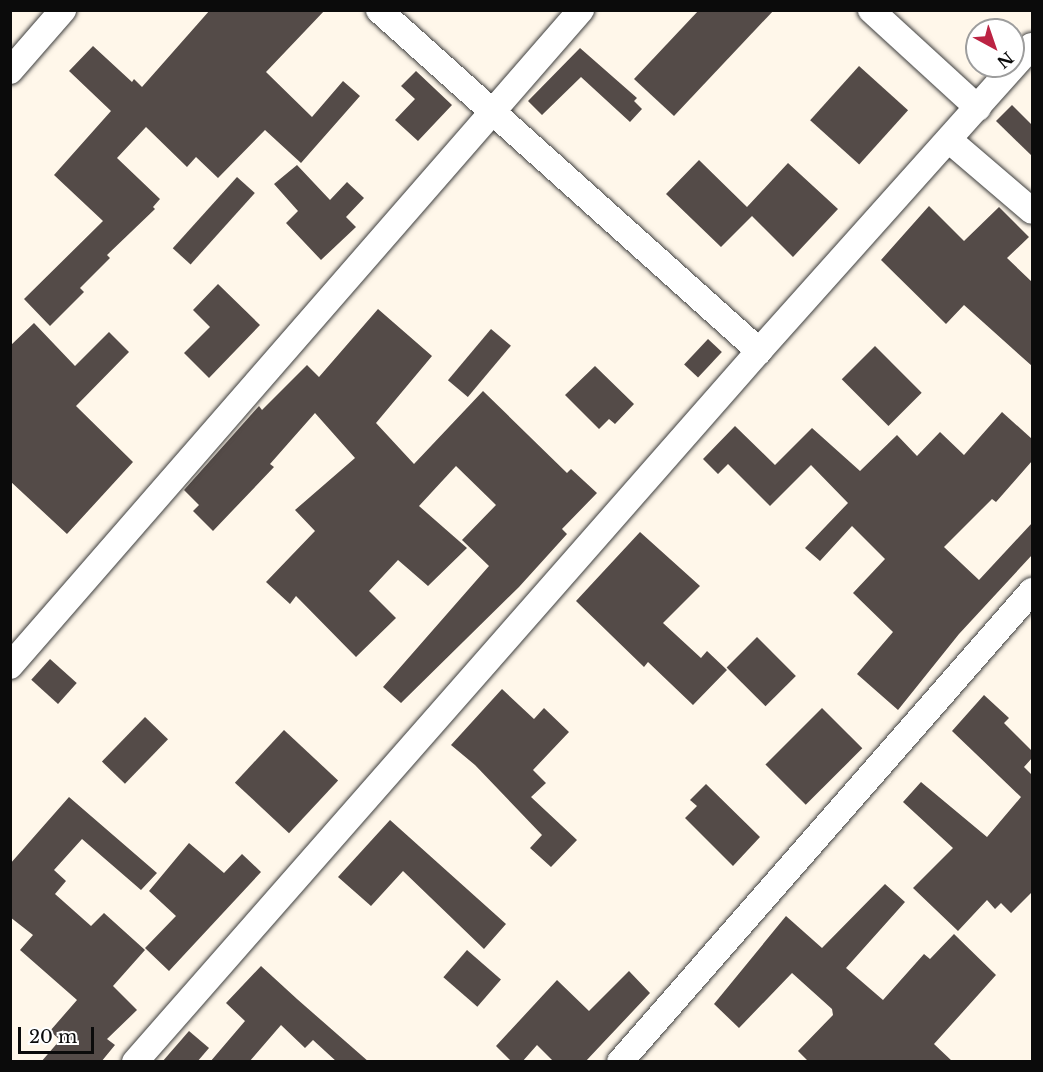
<!DOCTYPE html>
<style>
body{margin:0}
#map{position:relative;width:1043px;height:1072px;overflow:hidden;background:#fff7ea;font-family:"Libre Baskerville",serif}
div>[style]{position:absolute}
[style*='--x']{left:calc(var(--x)*1px);top:calc(var(--y)*1px);width:calc(var(--w)*1px);rotate:calc(var(--a)*1deg)}
.building>*{inset:0;background:#544b48;transform-origin:0 0}
.roads{filter:drop-shadow(0 0 2px #3e3e3e) drop-shadow(0 0 2px #3e3e3e)}
.minor>*{height:26px;margin:-13px;padding:0 13px;transform-origin:13px;border-radius:13px;background:#fff}
span{translate:-50% -50%;white-space:nowrap;text-align:center;line-height:1.15;-webkit-text-stroke:6px #fff;paint-order:stroke}
.frame{position:absolute;inset:0;border:12px solid #0b0b0b;pointer-events:none}
.north{position:absolute;left:965px;top:18px;width:60px;height:60px;box-sizing:border-box;background:#fff;border:2px solid #9d9d9d;border-radius:50%;rotate:140deg;font-size:16px;font-weight:700;line-height:24px;text-align:center;color:#0b0b0b}
.north::after{content:'';display:block;margin:auto;width:21px;height:27px;background:#bc2343;clip-path:polygon(50% 0,100% 100%,50% 72%,0 100%)}
.scale{position:absolute;left:18px;top:1027px;width:76px;height:27px;box-sizing:border-box;border:3px solid #0b0b0b;border-top:0;padding-left:8px;font-size:18px;line-height:21px;white-space:nowrap;color:#0b0b0b;-webkit-text-stroke:4px #fff;paint-order:stroke}
</style>
<div id="map">
<div class="building">
<div style="clip-path:polygon(210px 10px,325px 10px,266px 72px,312px 117px,343px 81px,360px 96px,301px 163px,265px 130px,218px 178px,196px 157px,187px 167px,146px 127px,117px 158px,160px 199px,153px 207px,155px 209px,107px 255px,110px 258px,80px 288px,84px 292px,50px 326px,24px 299px,103px 221px,54px 175px,111px 111px,69px 71px,93px 46px,132px 82px,134px 79px,142px 87px)"></div>
<div style="clip-path:polygon(699px 10px,774px 10px,674px 116px,634px 79px)"></div>
<div style="clip-path:polygon(580px 48px,637px 98px,634px 101px,642px 109px,630px 122px,581px 77px,542px 115px,528px 101px)"></div>
<div style="left:859px;top:66px;width:66px;height:73px;rotate:42deg"></div>
<div style="clip-path:polygon(416px 71px,452px 105px,418px 141px,395px 120px,415px 99px,401px 86px)"></div>
<div style="clip-path:polygon(1012px 105px,1032px 125px,1032px 156px,996px 121px)"></div>
<div style="clip-path:polygon(699px 160px,747px 207px,788px 163px,838px 209px,793px 257px,752px 216px,721px 247px,666px 194px)"></div>
<div style="clip-path:polygon(297px 165px,330px 200px,347px 182px,364px 198px,346px 217px,356px 227px,321px 260px,286px 223px,298px 211px,274px 184px)"></div>
<div style="left:237px;top:177px;width:24px;height:96px;rotate:42deg"></div>
<div style="clip-path:polygon(929px 206px,964px 241px,999px 207px,1029px 237px,1007px 258px,1032px 282px,1032px 366px,964px 305px,946px 324px,881px 260px)"></div>
<div style="clip-path:polygon(218px 284px,260px 325px,209px 378px,184px 353px,210px 327px,193px 310px)"></div>
<div style="clip-path:polygon(378px 309px,432px 356px,376px 423px,414px 464px,483px 391px,567px 473px,571px 469px,597px 493px,562px 529px,567px 534px,519px 587px,401px 703px,383px 687px,489px 566px,462px 540px,496px 505px,456px 466px,419px 506px,467px 548px,428px 586px,398px 560px,369px 591px,396px 618px,356px 657px,296px 596px,290px 604px,266px 582px,315px 531px,295px 510px,355px 458px,315px 413px,270px 464px,274px 467px,213px 531px,193px 511px,199px 505px,184px 490px,259px 406px,262px 410px,307px 365px,319px 377px)"></div>
<div style="clip-path:polygon(34px 323px,75px 366px,109px 332px,129px 352px,76px 406px,133px 462px,67px 534px,10px 481px,10px 346px)"></div>
<div style="left:491px;top:329px;width:26px;height:67px;rotate:40deg"></div>
<div style="left:708px;top:339px;width:19px;height:35px;rotate:43deg"></div>
<div style="left:875px;top:346px;width:66px;height:47px;rotate:45deg"></div>
<div style="clip-path:polygon(595px 366px,634px 404px,615px 424px,609px 419px,599px 429px,565px 395px)"></div>
<div style="clip-path:polygon(1002px 412px,1032px 439px,1032px 461px,996px 502px,992px 499px,944px 547px,979px 580px,1032px 523px,1032px 555px,959px 634px,898px 710px,857px 674px,893px 632px,853px 593px,885px 559px,852px 526px,820px 561px,805px 548px,848px 503px,811px 465px,770px 506px,728px 464px,718px 474px,703px 459px,735px 426px,775px 465px,812px 428px,860px 471px,897px 435px,917px 456px,940px 432px,964px 455px)"></div>
<div style="clip-path:polygon(640px 532px,700px 586px,663px 623px,701px 658px,707px 651px,727px 670px,693px 705px,648px 662px,644px 667px,576px 601px)"></div>
<div style="left:757px;top:637px;width:55px;height:43px;rotate:45deg"></div>
<div style="left:50px;top:659px;width:36px;height:28px;rotate:42deg"></div>
<div style="clip-path:polygon(502px 689px,534px 719px,544px 708px,569px 732px,533px 770px,546px 783px,531px 797px,577px 840px,551px 867px,530px 848px,542px 835px,475px 765px,451px 745px)"></div>
<div style="clip-path:polygon(984px 695px,1009px 718px,1004px 723px,1032px 751px,1032px 758px,1024px 767px,1032px 775px,1032px 892px,1011px 913px,1001px 903px,995px 909px,987px 900px,958px 931px,913px 888px,953px 848px,903px 802px,921px 782px,987px 837px,1021px 797px,952px 731px)"></div>
<div style="left:822px;top:708px;width:57px;height:80px;rotate:45deg"></div>
<div style="left:145px;top:717px;width:32px;height:62px;rotate:44deg"></div>
<div style="left:284px;top:730px;width:74px;height:72px;rotate:43deg"></div>
<div style="clip-path:polygon(706px 784px,760px 837px,733px 866px,685px 818px,697px 806px,690px 800px)"></div>
<div style="clip-path:polygon(69px 797px,157px 873px,141px 890px,82px 839px,54px 870px,66px 881px,55px 894px,91px 926px,104px 913px,145px 950px,113px 986px,137px 1010px,107px 1039px,115px 1045px,101px 1062px,41px 1062px,60px 1040px,50px 1031px,77px 1000px,20px 950px,33px 935px,10px 917px,10px 864px)"></div>
<div style="clip-path:polygon(390px 820px,506px 924px,484px 949px,403px 871px,371px 906px,338px 877px)"></div>
<div style="clip-path:polygon(189px 843px,224px 873px,242px 854px,261px 872px,169px 971px,145px 948px,176px 916px,149px 891px)"></div>
<div style="clip-path:polygon(885px 884px,905px 902px,846px 968px,883px 1000px,924px 954px,930px 959px,954px 934px,996px 975px,934px 1044px,953px 1062px,809px 1062px,798px 1051px,833px 1015px,832px 1009px,792px 973px,739px 1028px,714px 1004px,786px 916px,822px 948px)"></div>
<div style="left:467px;top:950px;width:45px;height:36px;rotate:41deg"></div>
<div style="clip-path:polygon(261px 966px,297px 999px,369px 1062px,337px 1062px,313px 1040px,305px 1048px,281px 1025px,249px 1062px,210px 1062px,245px 1021px,226px 1003px)"></div>
<div style="clip-path:polygon(629px 971px,650px 993px,585px 1062px,554px 1062px,537px 1045px,522px 1062px,512px 1062px,496px 1046px,557px 980px,589px 1011px)"></div>
<div style="clip-path:polygon(189px 1031px,209px 1048px,197px 1062px,162px 1062px)"></div>
</div>
<div class="roads">
<div class="minor">
<div style="--x:379;--y:10;--w:511;--a:41.9"></div>
<div style="--x:871;--y:10;--w:145;--a:42.5"></div>
<div style="--x:10;--y:71;--w:81;--a:-49"></div>
<div style="--x:949;--y:140;--w:109;--a:40.5"></div>
<div style="--x:10;--y:666;--w:870;--a:-48.96"></div>
<div style="--x:135;--y:1062;--w:946;--a:-48.73"></div>
<div style="--x:759;--y:351;--w:409;--a:-48.2"></div>
<div style="--x:620;--y:1062;--w:626;--a:-48.82"></div>
</div>
</div>
<div class="frame"></div>
<div class="north">N</div>
<div class="scale">20 m</div>
</div>
